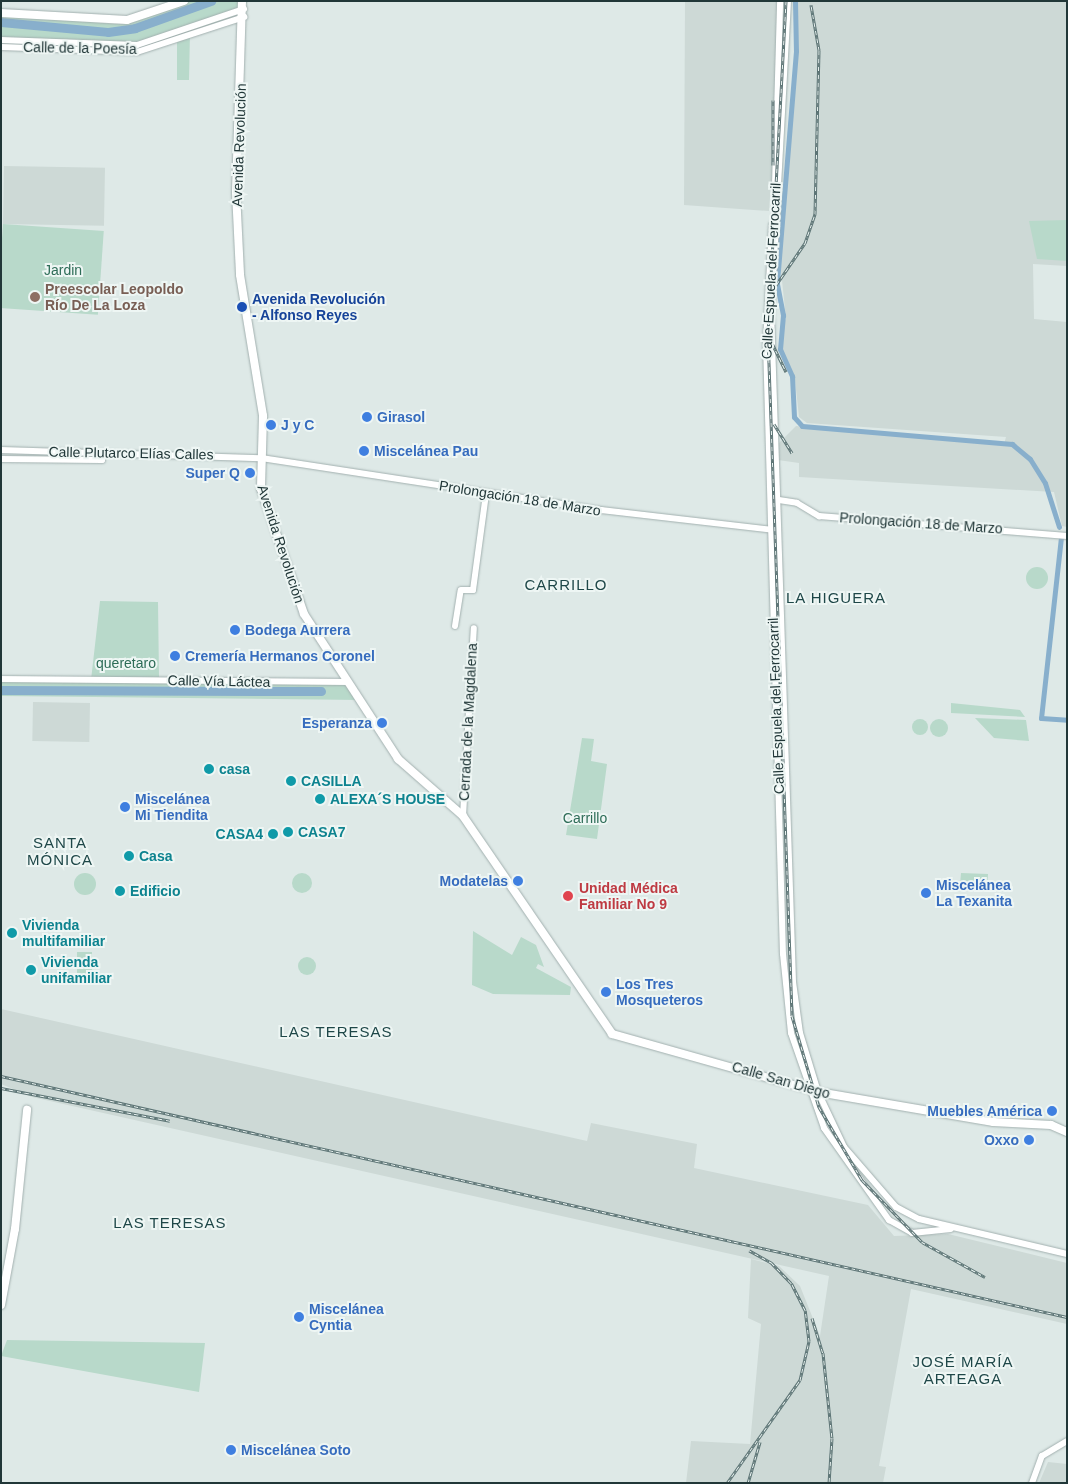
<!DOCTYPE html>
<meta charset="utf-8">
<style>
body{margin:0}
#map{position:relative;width:1068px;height:1484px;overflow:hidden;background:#dee9e7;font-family:Helvetica,sans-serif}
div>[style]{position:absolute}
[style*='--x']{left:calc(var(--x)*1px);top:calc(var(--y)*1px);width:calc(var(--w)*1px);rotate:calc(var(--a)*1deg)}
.built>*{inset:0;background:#cdd9d6;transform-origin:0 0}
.green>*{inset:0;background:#b8d9ca;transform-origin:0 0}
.round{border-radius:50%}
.canal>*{height:5px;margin:-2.5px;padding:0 2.5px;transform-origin:2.5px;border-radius:2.5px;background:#88afcc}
.river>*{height:9px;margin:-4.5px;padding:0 4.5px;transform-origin:4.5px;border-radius:4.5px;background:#88afcc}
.roads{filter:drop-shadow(0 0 1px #a2b0af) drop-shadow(0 0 1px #a2b0af)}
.tertiary>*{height:6px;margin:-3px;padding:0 3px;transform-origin:3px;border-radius:3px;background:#fff}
.secondary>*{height:8px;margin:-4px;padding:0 4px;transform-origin:4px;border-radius:4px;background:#fff}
.rail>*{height:3px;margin-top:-1.5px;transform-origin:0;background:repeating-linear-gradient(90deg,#eef6f4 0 4px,#5b7374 0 8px);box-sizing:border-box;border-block:1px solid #5b7374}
.dots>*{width:14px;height:14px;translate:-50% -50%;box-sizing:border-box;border:2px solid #eef6f4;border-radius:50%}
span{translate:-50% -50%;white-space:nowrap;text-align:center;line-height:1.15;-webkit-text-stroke:4px #eef6f4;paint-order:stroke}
.street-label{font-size:14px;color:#213738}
.park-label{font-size:14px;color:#2d6c57}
.education-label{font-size:14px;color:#785e54;font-weight:700}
.left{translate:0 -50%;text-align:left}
.transit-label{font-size:14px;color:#164399;font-weight:700}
.shop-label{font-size:14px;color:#366cbe;font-weight:700}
.right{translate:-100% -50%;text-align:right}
.culture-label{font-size:14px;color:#0d838f;font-weight:700}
.health-label{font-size:14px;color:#be3a42;font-weight:700}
.neighbourhood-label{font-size:15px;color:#1e4748;letter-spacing:1px}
.frame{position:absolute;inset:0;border:2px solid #213738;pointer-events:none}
</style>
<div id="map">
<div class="built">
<div style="clip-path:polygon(685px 1px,779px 1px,780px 61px,769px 211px,684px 205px)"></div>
<div style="clip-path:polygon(794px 1px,1067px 1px,1067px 266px,1033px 264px,1034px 319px,1067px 322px,1067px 527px,1062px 526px,1054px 492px,799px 477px,799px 463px,778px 460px,778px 444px,796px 426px,1004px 444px,1006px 437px,807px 423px,799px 417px,795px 380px,782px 352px,780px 328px,786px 319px,780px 261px,795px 65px)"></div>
<div style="left:4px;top:166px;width:101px;height:58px;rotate:1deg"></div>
<div style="left:33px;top:702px;width:57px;height:39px;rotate:1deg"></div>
<div style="clip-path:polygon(1px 1009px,587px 1141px,591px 1123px,697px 1144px,694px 1168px,868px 1205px,894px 1236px,948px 1234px,1067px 1263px,1067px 1324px,911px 1289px,879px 1466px,886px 1467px,883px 1483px,686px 1483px,691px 1441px,750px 1444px,761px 1324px,748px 1318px,751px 1259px,779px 1266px,800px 1286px,820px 1336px,829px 1276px,32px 1097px,1px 1084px)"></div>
<div style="clip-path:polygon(1048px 1462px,1067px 1464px,1067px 1483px,1039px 1483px)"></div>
</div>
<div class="green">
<div style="clip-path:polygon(183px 1px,248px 1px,239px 15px,190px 32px,189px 80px,177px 80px,177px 37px,137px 50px,1px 45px,1px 15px,116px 24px)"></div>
<div style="clip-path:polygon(1067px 220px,1067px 261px,1037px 259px,1029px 221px)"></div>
<div style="left:3px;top:224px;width:101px;height:84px;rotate:4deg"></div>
<div class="round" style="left:1026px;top:567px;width:22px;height:22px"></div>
<div style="clip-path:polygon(100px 601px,158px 602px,159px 677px,347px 682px,360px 700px,1px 696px,1px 679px,91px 680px)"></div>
<div style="clip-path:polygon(951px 703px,1020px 710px,1025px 717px,951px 713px)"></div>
<div style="clip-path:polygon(975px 718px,1026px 720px,1029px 741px,994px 738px)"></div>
<div class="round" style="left:912px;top:719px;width:16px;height:16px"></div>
<div class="round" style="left:930px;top:719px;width:18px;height:18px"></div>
<div style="clip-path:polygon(582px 738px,594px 739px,591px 761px,607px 764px,597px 839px,566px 835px)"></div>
<div style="clip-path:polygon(961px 873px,988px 874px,987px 888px,960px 885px)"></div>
<div class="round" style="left:74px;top:873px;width:22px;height:22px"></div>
<div class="round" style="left:292px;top:873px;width:20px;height:20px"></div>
<div style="clip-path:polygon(473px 931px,512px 955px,521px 937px,536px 945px,544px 967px,538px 964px,536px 968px,571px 987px,570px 995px,493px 994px,472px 985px)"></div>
<div style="left:77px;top:952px;width:15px;height:25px"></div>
<div class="round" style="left:298px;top:957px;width:18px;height:18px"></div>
<div style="clip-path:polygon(7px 1340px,205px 1343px,199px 1392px,1px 1356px)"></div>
</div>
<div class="canal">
<div style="--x:795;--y:1;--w:50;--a:88.9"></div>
<div style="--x:796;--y:51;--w:234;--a:94.7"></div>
<div style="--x:777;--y:284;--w:32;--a:79"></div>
<div style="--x:783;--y:315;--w:34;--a:95"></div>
<div style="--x:780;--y:349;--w:30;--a:66"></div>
<div style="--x:792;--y:376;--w:41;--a:87.2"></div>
<div style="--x:794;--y:417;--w:12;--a:48"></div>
<div style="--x:802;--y:426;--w:211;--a:4.9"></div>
<div style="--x:1012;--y:444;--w:23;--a:40"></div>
<div style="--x:1030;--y:459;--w:28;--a:58"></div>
<div style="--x:1045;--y:483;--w:46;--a:72.3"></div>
<div style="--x:1061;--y:537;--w:182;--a:96.3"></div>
<div style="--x:1041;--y:718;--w:26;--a:4"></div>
</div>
<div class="river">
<div style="--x:1;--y:22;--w:107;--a:5.3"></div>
<div style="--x:108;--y:32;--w:27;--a:-8"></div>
<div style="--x:135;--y:28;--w:81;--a:-19.6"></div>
<div style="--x:1;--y:690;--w:320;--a:0.2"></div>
</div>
<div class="roads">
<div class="tertiary">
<div style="--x:788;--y:1;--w:310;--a:93.1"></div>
<div style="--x:771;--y:311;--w:671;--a:88.12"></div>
<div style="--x:793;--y:982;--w:51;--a:82.2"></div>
<div style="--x:800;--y:1033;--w:62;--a:73"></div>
<div style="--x:818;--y:1092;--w:61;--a:64.7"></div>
<div style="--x:844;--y:1147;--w:79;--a:49.1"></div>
<div style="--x:896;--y:1207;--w:26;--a:28"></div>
<div style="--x:919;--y:1219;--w:152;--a:13.3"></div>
<div style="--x:1;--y:40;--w:136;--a:2.1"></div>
<div style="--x:137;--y:45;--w:113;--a:-18.6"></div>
<div style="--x:1;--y:47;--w:136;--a:2.1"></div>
<div style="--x:137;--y:52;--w:113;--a:-18.1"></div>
<div style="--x:775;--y:185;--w:184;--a:-88.4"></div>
<div style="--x:772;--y:225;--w:118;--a:92.9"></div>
<div style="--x:766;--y:343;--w:611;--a:88.41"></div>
<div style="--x:783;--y:954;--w:79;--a:84.2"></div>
<div style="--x:791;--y:1033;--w:101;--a:70.8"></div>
<div style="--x:824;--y:1128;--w:113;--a:54.8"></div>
<div style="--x:889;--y:1220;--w:26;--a:29"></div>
<div style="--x:912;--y:1233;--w:39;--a:-6"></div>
<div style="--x:1;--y:450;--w:260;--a:1.8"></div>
<div style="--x:261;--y:458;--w:344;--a:8.7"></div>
<div style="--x:601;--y:510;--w:173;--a:6.6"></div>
<div style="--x:1;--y:459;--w:101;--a:0.6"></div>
<div style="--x:102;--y:460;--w:7;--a:-90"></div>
<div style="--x:779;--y:500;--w:18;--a:9"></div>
<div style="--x:797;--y:503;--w:26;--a:31"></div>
<div style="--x:819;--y:516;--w:249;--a:4.6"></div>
<div style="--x:455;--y:626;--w:36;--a:-81"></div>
<div style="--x:461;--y:590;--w:12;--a:0"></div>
<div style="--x:473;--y:590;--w:97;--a:-82.3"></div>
<div style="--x:1;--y:679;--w:346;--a:0.5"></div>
<div style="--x:463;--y:816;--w:188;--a:-86.7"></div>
<div style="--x:1032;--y:1483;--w:29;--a:-70"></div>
<div style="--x:1042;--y:1456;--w:29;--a:-31"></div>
</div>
<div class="secondary">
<div style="--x:242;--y:1;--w:191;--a:91.8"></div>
<div style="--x:236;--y:192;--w:83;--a:87.2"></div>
<div style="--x:240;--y:275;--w:143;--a:80.7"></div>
<div style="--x:263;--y:416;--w:73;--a:91.6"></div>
<div style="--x:261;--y:489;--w:132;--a:71"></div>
<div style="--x:304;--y:614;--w:173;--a:57"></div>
<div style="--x:398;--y:759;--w:86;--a:41.2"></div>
<div style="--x:463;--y:816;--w:264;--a:55.6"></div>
<div style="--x:612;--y:1034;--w:214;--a:15.7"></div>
<div style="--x:818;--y:1092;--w:178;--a:9.7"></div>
<div style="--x:993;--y:1122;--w:58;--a:3"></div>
<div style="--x:1051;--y:1125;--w:17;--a:24"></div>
<div style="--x:1;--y:13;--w:126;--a:3.2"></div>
<div style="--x:127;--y:20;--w:60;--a:-18.4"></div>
<div style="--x:1;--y:1305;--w:77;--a:-79.6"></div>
<div style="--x:15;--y:1229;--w:120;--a:-84.2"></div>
</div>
</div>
<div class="rail">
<div style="--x:786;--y:1;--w:334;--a:93.1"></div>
<div style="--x:768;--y:335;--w:681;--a:87.98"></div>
<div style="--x:792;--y:1016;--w:95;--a:73.5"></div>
<div style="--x:819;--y:1107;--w:85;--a:59.5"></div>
<div style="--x:862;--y:1180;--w:86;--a:45.9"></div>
<div style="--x:922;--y:1242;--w:72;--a:29.1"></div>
<div style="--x:773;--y:165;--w:65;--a:-90"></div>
<div style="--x:772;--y:291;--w:58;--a:-55.5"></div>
<div style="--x:805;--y:243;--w:31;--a:-71"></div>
<div style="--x:815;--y:214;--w:164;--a:-88.6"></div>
<div style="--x:819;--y:50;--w:46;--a:-100.1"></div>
<div style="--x:772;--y:343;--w:32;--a:64"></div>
<div style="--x:774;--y:424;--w:34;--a:58"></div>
<div style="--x:1;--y:1076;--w:1093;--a:12.74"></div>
<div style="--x:1;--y:1088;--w:172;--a:11"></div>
<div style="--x:812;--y:1318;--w:37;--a:73"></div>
<div style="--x:823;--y:1353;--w:85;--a:84"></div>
<div style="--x:832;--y:1438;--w:45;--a:93.8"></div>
<div style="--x:727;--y:1483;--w:126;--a:-54.7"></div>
<div style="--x:800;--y:1380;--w:40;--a:-77"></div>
<div style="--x:809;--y:1341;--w:31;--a:-97"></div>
<div style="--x:805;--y:1310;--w:30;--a:-117"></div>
<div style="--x:791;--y:1283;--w:28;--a:-134"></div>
<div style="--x:772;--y:1263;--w:26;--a:-151"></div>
<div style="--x:748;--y:1483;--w:43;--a:-73.7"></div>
</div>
<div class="dots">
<div style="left:35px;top:297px;background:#8d6e63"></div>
<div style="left:242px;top:307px;background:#1a4fb4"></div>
<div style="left:367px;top:417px;background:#3f7fe0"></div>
<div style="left:271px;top:425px;background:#3f7fe0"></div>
<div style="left:364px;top:451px;background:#3f7fe0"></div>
<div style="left:250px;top:473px;background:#3f7fe0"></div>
<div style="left:235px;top:630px;background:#3f7fe0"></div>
<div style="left:175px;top:656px;background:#3f7fe0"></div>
<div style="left:382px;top:723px;background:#3f7fe0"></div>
<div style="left:209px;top:769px;background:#0f9aa8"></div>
<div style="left:291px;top:781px;background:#0f9aa8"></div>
<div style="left:320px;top:799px;background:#0f9aa8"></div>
<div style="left:125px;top:807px;background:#3f7fe0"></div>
<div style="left:288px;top:832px;background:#0f9aa8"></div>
<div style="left:273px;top:834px;background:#0f9aa8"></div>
<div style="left:129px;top:856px;background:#0f9aa8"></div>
<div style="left:518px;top:881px;background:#3f7fe0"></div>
<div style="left:120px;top:891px;background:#0f9aa8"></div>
<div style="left:926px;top:893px;background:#3f7fe0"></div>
<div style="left:568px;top:896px;background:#e0444e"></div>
<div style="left:12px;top:933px;background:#0f9aa8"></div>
<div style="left:31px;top:970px;background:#0f9aa8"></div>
<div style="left:606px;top:992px;background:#3f7fe0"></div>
<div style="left:1052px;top:1111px;background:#3f7fe0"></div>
<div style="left:1029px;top:1140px;background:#3f7fe0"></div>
<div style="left:299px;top:1317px;background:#3f7fe0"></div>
<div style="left:231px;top:1450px;background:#3f7fe0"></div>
</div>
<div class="street-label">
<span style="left:80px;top:48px;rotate:1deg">Calle de la Poesía</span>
<span style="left:239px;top:145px;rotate:-88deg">Avenida Revolución</span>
<span style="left:771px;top:271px;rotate:-87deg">Calle Espuela del Ferrocarril</span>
<span style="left:131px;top:453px;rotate:1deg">Calle Plutarco Elías Calles</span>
<span style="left:520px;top:498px;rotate:9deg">Prolongación 18 de Marzo</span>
<span style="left:921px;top:523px;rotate:4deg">Prolongación 18 de Marzo</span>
<span style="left:281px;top:544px;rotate:72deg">Avenida Revolución</span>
<span style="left:219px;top:681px;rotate:1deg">Calle Vía Láctea</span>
<span style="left:776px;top:706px;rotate:-92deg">Calle Espuela del Ferrocarril</span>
<span style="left:468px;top:722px;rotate:-87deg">Cerrada de la Magdalena</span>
<span style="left:781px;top:1080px;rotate:16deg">Calle San Diego</span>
</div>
<div class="park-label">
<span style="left:63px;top:270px">Jardin</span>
<span style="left:126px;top:663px">queretaro</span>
<span style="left:585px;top:818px">Carrillo</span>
</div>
<div class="education-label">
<span class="left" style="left:45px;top:297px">Preescolar Leopoldo<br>Río De La Loza</span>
</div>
<div class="transit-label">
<span class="left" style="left:252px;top:307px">Avenida Revolución<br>- Alfonso Reyes</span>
</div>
<div class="shop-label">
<span class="left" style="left:377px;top:417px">Girasol</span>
<span class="left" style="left:281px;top:425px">J y C</span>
<span class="left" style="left:374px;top:451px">Miscelánea Pau</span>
<span class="right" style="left:240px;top:473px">Super Q</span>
<span class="left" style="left:245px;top:630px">Bodega Aurrera</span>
<span class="left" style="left:185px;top:656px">Cremería Hermanos Coronel</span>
<span class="right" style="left:372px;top:723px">Esperanza</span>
<span class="left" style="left:135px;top:807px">Miscelánea<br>Mi Tiendita</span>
<span class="right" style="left:508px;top:881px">Modatelas</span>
<span class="left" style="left:936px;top:893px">Miscelánea<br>La Texanita</span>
<span class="left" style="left:616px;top:992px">Los Tres<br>Mosqueteros</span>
<span class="right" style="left:1042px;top:1111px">Muebles América</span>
<span class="right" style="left:1019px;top:1140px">Oxxo</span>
<span class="left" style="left:309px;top:1317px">Miscelánea<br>Cyntia</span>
<span class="left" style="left:241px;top:1450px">Miscelánea Soto</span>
</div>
<div class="culture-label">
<span class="left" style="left:219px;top:769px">casa</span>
<span class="left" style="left:301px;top:781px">CASILLA</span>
<span class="left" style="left:330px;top:799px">ALEXA´S HOUSE</span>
<span class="left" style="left:298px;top:832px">CASA7</span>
<span class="right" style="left:263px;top:834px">CASA4</span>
<span class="left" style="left:139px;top:856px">Casa</span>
<span class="left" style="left:130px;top:891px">Edificio</span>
<span class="left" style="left:22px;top:933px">Vivienda<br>multifamiliar</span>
<span class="left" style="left:41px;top:970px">Vivienda<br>unifamiliar</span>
</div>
<div class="health-label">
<span class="left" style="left:579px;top:896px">Unidad Médica<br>Familiar No 9</span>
</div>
<div class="neighbourhood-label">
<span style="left:566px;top:585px">CARRILLO</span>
<span style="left:836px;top:598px">LA HIGUERA</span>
<span style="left:60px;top:851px">SANTA<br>MÓNICA</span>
<span style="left:336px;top:1032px">LAS TERESAS</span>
<span style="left:170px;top:1223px">LAS TERESAS</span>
<span style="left:963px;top:1370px">JOSÉ MARÍA<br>ARTEAGA</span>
</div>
<div class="frame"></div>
</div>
